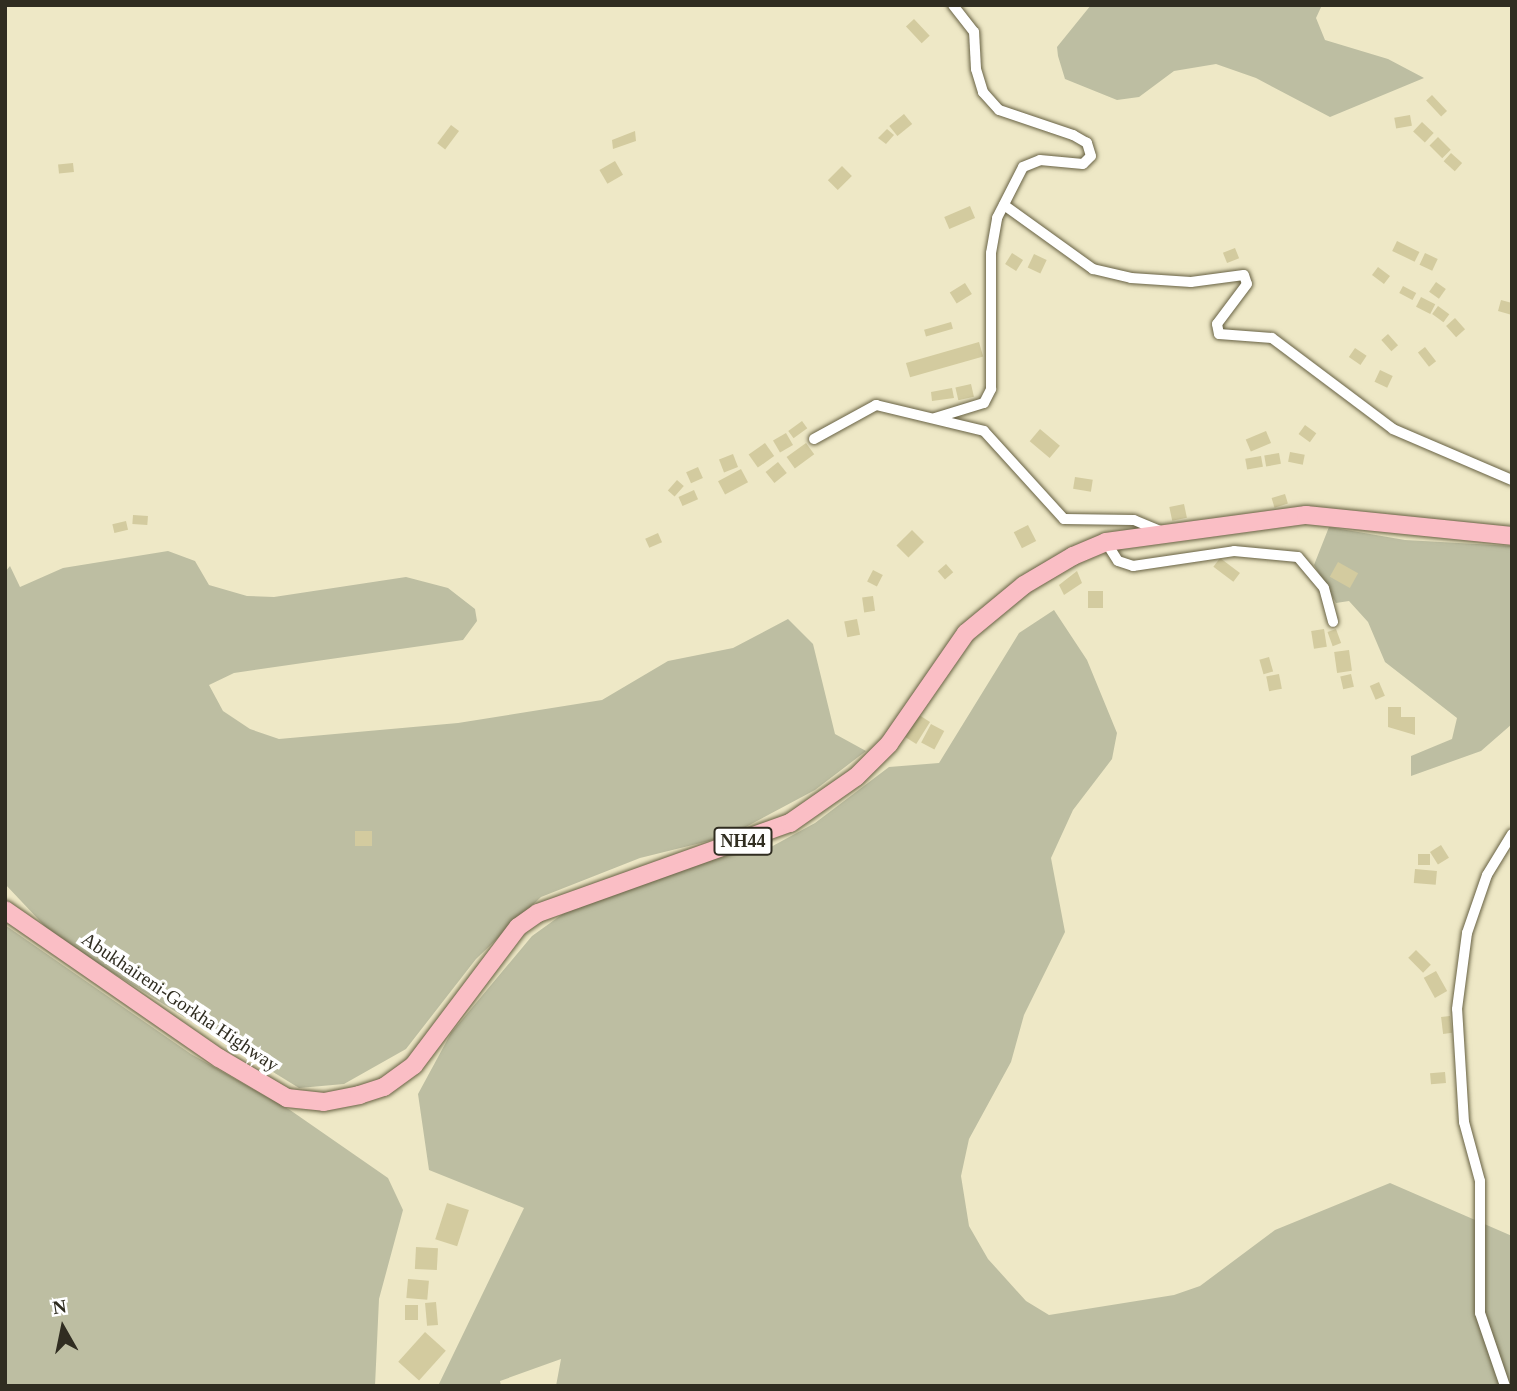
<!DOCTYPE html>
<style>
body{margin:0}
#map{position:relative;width:1517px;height:1391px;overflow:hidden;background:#eee8c6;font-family:"Times New Roman",serif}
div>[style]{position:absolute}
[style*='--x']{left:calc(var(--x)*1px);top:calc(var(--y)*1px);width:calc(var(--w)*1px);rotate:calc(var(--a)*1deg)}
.green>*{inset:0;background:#bdbea2}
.building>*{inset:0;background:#d3cb9f;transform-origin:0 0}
.roads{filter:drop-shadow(0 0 2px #676143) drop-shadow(0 0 2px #676143)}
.street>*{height:10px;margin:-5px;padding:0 5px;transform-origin:5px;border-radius:5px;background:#fff}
.primary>*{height:18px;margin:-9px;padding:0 9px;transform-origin:9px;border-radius:9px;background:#fabec5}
span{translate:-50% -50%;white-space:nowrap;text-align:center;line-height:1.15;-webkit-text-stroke:7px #fff;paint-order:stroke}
.shield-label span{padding:2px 5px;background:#fff;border:2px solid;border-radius:5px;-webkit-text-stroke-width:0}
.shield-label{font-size:18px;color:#302d21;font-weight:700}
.street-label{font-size:19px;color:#302d21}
.frame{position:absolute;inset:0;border:7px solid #302d21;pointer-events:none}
.north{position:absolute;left:28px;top:1293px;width:70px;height:70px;-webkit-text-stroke:5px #fff;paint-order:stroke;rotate:351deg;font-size:19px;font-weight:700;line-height:28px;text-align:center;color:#302d21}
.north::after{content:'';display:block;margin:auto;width:24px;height:32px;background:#302d21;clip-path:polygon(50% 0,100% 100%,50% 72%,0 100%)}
</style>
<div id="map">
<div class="green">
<div style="clip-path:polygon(1091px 5px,1322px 5px,1316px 18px,1325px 40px,1388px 59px,1424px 78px,1330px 117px,1256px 78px,1216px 64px,1174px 71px,1139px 97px,1117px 100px,1065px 79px,1058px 56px,1057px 47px)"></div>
<div style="clip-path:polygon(1329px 527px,1405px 540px,1512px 546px,1512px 724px,1481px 751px,1411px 776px,1411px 756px,1452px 739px,1457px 718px,1385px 662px,1368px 622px,1349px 601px,1336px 603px,1314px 565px)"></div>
<div style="clip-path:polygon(168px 551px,195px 561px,209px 585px,247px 596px,274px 597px,406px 577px,448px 588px,475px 609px,477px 621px,463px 640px,234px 673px,209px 685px,223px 711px,250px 729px,279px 739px,458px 723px,602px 700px,668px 661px,733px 648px,788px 619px,813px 644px,835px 734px,866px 751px,815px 790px,729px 836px,640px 858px,541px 897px,476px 959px,406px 1049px,344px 1084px,299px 1088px,55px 937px,5px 884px,5px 572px,10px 566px,20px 587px,63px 568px)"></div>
<div style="clip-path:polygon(1054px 610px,1087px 660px,1117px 733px,1112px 759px,1073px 810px,1051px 858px,1065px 932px,1024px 1015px,1011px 1062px,969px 1139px,961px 1176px,969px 1226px,988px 1259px,1026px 1301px,1049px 1315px,1174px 1295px,1200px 1286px,1275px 1230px,1390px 1183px,1512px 1236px,1512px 1386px,556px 1386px,561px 1359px,500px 1381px,501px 1386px,438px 1386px,524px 1208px,429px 1170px,418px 1094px,451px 1033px,532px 936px,578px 903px,719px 857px,769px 848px,815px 823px,889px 767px,939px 763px,1019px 633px)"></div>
<div style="clip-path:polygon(5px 925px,191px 1054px,290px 1110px,388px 1178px,403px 1210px,379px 1299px,375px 1386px,5px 1386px)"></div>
</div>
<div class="building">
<div style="left:914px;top:19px;width:23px;height:11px;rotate:47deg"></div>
<div style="left:1432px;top:95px;width:22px;height:8px;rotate:47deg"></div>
<div style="left:904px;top:114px;width:13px;height:19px;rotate:51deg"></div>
<div style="left:1410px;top:115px;width:11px;height:16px;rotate:80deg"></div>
<div style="left:1422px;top:122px;width:16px;height:13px;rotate:43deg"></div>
<div style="left:451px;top:125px;width:10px;height:23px;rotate:37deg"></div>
<div style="clip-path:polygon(887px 129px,894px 135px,886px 144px,878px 138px)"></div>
<div style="clip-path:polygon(635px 131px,636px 141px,613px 149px,612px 140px)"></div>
<div style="left:1438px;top:137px;width:18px;height:12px;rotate:45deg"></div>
<div style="left:1451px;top:153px;width:15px;height:11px;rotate:42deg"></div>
<div style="left:615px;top:161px;width:16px;height:18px;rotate:60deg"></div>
<div style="left:73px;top:163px;width:9px;height:15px;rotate:84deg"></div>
<div style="left:842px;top:166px;width:14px;height:20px;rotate:45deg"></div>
<div style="left:970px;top:206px;width:13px;height:28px;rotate:67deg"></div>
<div style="left:1397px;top:241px;width:25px;height:11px;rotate:26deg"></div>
<div style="left:1235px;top:248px;width:11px;height:13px;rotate:68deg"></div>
<div style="left:1012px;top:253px;width:13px;height:13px;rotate:32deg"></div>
<div style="left:1425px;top:253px;width:14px;height:13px;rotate:25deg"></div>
<div style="left:1034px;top:254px;width:14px;height:15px;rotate:25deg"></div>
<div style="left:1378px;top:267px;width:15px;height:10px;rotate:37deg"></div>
<div style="left:1436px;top:282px;width:12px;height:12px;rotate:35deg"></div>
<div style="left:965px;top:283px;width:13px;height:18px;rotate:58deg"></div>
<div style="left:1403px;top:286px;width:15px;height:8px;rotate:28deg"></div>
<div style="left:1421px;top:297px;width:16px;height:11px;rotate:27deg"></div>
<div style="clip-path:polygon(1501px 300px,1512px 303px,1512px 315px,1498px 311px)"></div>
<div style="left:1438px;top:306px;width:14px;height:10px;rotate:36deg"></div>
<div style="left:1455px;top:318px;width:15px;height:12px;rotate:48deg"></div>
<div style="left:951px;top:322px;width:7px;height:28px;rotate:74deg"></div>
<div style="left:1388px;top:334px;width:15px;height:9px;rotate:48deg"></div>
<div style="left:979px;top:342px;width:15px;height:76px;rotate:74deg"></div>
<div style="left:1425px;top:347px;width:18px;height:9px;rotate:52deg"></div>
<div style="left:1355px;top:348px;width:14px;height:11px;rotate:34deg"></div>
<div style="left:1380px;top:370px;width:14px;height:13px;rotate:25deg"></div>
<div style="left:971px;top:384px;width:13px;height:16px;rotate:77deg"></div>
<div style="clip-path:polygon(952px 388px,954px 398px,932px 401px,931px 392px)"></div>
<div style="left:802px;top:421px;width:9px;height:17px;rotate:54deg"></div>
<div style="left:1305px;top:425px;width:14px;height:11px;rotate:36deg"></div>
<div style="left:1040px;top:429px;width:26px;height:16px;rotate:40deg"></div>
<div style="left:1266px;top:431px;width:13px;height:22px;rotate:67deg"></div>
<div style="left:786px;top:433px;width:14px;height:15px;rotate:60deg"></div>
<div style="left:765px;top:443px;width:16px;height:20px;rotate:55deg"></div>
<div style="left:806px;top:443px;width:14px;height:24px;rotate:54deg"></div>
<div style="left:1290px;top:452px;width:15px;height:10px;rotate:11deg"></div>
<div style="left:1279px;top:453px;width:11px;height:15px;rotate:80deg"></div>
<div style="left:733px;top:454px;width:14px;height:15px;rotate:69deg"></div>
<div style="left:1261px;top:456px;width:11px;height:16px;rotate:80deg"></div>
<div style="left:778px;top:462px;width:14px;height:16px;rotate:51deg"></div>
<div style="left:698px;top:467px;width:12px;height:13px;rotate:66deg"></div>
<div style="left:741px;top:469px;width:15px;height:26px;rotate:62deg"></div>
<div style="left:1075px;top:477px;width:18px;height:12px;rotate:9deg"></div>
<div style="left:677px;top:480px;width:9px;height:14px;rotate:41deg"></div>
<div style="left:694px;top:490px;width:10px;height:17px;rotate:66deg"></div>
<div style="left:1285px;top:494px;width:10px;height:14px;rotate:73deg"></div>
<div style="left:1184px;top:504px;width:14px;height:15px;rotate:78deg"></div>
<div style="left:133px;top:515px;width:15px;height:9px;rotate:4deg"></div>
<div style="left:126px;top:521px;width:9px;height:14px;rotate:77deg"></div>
<div style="left:1028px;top:525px;width:18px;height:16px;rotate:63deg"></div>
<div style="left:912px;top:530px;width:17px;height:22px;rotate:45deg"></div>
<div style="left:658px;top:533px;width:10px;height:14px;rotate:66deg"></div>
<div style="left:1220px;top:558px;width:25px;height:11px;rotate:37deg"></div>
<div style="left:1338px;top:562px;width:23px;height:17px;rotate:29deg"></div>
<div style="left:946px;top:564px;width:11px;height:11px;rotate:49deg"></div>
<div style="left:873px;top:570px;width:11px;height:13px;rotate:27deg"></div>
<div style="clip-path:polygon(1077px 571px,1082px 583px,1064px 595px,1059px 585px)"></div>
<div style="left:1088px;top:591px;width:15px;height:17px"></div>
<div style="left:873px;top:596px;width:15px;height:11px;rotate:82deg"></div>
<div style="left:857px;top:619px;width:16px;height:13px;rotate:79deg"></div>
<div style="left:1324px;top:629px;width:18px;height:13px;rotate:81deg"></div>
<div style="left:1336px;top:629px;width:15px;height:9px;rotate:70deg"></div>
<div style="left:1349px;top:650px;width:21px;height:15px;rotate:82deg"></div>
<div style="left:1269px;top:657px;width:15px;height:10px;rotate:74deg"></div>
<div style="left:1279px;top:674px;width:15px;height:13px;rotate:79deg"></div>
<div style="left:1351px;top:674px;width:13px;height:11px;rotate:77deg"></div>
<div style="left:1379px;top:682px;width:15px;height:10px;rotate:67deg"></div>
<div style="clip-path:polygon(1388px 707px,1401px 707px,1401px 717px,1415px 717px,1415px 735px,1388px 727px)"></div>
<div style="left:919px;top:715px;width:13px;height:26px;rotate:32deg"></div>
<div style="left:931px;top:724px;width:15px;height:21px;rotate:28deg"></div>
<div style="left:355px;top:831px;width:17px;height:15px"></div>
<div style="left:1441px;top:845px;width:15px;height:13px;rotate:58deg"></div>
<div style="left:1418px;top:854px;width:12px;height:11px"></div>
<div style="left:1415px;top:869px;width:22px;height:14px;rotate:5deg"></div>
<div style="left:1416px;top:950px;width:21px;height:11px;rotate:45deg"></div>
<div style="left:1436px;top:971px;width:23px;height:14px;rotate:61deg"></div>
<div style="left:1450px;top:1016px;width:17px;height:9px;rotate:83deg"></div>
<div style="left:1445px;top:1072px;width:11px;height:15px;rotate:85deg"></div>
<div style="left:447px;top:1203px;width:23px;height:38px;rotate:18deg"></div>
<div style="left:416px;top:1247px;width:22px;height:22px;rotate:3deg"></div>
<div style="left:408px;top:1279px;width:21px;height:19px;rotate:5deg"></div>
<div style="left:436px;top:1302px;width:23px;height:11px;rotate:85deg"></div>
<div style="left:405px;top:1305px;width:13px;height:15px"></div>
<div style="left:425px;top:1332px;width:28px;height:40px;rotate:42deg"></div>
</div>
<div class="roads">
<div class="street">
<div style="--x:1004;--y:205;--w:110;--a:35.7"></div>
<div style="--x:1093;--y:269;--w:39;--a:13"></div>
<div style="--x:1131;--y:278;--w:60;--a:3.8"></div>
<div style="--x:1191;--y:282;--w:53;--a:-7.5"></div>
<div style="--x:1244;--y:275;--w:9;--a:72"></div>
<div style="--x:1247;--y:284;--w:50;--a:126.9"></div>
<div style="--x:1217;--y:324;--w:10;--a:79"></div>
<div style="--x:1219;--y:334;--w:53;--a:4.3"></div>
<div style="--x:1272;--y:338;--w:151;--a:36.9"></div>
<div style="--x:1393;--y:429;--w:129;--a:23.2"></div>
<div style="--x:935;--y:418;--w:51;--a:-17"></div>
<div style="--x:984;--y:403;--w:16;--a:-63"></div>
<div style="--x:991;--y:389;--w:136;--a:-90"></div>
<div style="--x:991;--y:253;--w:36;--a:-80"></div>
<div style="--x:997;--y:218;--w:57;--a:-63"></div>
<div style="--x:1023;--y:167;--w:18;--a:-22"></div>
<div style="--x:1040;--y:160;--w:43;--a:5.3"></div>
<div style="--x:1083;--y:164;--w:11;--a:-45"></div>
<div style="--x:1091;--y:156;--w:14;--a:-107"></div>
<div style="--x:1087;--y:143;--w:16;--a:-150"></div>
<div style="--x:1073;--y:135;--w:78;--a:-161.3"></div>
<div style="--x:999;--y:110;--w:24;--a:-132"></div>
<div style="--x:983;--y:92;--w:24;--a:-107"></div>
<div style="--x:976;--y:69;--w:37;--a:-93"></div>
<div style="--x:974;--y:32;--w:34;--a:-128"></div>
<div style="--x:814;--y:439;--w:71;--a:-28.7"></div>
<div style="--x:876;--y:405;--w:111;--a:13.5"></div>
<div style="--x:984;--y:431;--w:119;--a:47.7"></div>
<div style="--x:1064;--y:519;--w:70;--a:0.8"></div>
<div style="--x:1134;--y:520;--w:30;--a:23"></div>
<div style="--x:1106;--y:542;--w:22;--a:58"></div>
<div style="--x:1118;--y:561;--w:16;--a:18"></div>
<div style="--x:1133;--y:566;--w:102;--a:-8.4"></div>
<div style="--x:1234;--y:551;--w:64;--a:5.4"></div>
<div style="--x:1298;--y:557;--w:40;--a:50"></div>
<div style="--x:1324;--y:588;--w:35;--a:75"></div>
<div style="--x:1505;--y:1386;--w:77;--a:-108.9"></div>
<div style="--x:1480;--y:1313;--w:132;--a:-90"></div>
<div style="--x:1480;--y:1181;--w:61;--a:-105.2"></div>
<div style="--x:1464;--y:1122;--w:113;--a:-93.5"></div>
<div style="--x:1457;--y:1009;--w:77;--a:-82.5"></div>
<div style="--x:1467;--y:933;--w:61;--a:-71"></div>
<div style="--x:1487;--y:875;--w:48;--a:-58.6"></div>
</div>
<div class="primary">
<div style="--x:5;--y:910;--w:260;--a:34.7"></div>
<div style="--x:219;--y:1058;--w:79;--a:30.5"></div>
<div style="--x:287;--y:1098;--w:37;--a:6"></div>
<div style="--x:324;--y:1102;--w:36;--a:-11"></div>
<div style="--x:359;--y:1095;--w:26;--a:-18"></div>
<div style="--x:384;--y:1087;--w:37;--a:-36"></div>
<div style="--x:414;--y:1065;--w:173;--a:-53"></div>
<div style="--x:518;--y:927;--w:24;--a:-35"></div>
<div style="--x:538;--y:913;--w:268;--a:-19.7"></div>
<div style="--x:790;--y:823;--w:80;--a:-34.9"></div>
<div style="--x:856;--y:777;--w:47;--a:-45"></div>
<div style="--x:889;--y:744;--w:135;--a:-55.3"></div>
<div style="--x:966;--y:633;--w:75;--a:-39.6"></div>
<div style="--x:1024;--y:585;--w:57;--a:-30.6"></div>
<div style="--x:1073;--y:556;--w:36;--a:-23"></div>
<div style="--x:1106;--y:542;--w:202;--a:-7.7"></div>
<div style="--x:1306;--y:515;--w:207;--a:5.8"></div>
</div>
</div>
<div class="shield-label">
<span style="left:743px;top:841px">NH44</span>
</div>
<div class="street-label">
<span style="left:180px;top:1002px;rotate:34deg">Abukhaireni-Gorkha Highway</span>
</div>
<div class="frame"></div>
<div class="north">N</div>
</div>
